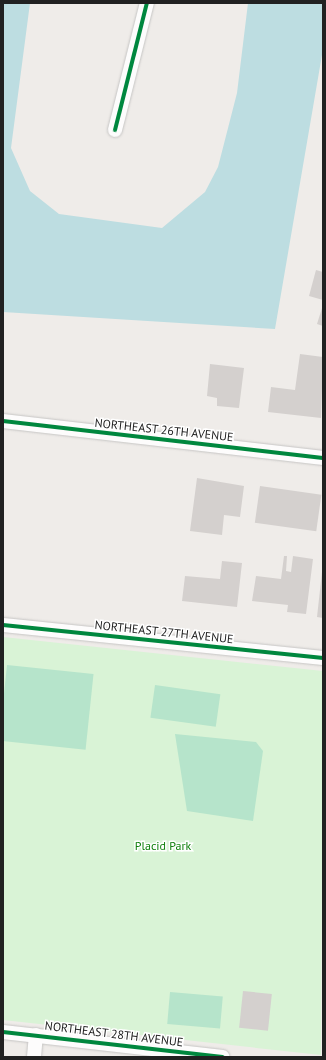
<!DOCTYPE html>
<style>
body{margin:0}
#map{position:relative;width:326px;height:1060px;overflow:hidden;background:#efece9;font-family:"PT Sans",sans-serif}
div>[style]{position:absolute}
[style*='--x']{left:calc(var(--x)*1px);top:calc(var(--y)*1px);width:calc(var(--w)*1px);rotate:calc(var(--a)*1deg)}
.park>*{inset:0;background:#d9f3d6}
.pitch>*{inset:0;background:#b6e4cb;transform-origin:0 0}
.water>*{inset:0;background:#bddde1}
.building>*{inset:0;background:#d4d0ce;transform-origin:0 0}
.roads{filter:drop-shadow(0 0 1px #c6c5c4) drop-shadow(0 0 1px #c6c5c4)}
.minor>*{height:14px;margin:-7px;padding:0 7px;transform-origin:7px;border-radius:7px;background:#fdfcfc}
.cycleway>*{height:4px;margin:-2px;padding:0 2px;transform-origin:2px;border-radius:2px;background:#00873e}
span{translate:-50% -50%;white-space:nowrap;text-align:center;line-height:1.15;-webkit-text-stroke:3px #fff;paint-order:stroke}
.street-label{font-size:12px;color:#212121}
.park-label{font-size:12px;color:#10800d}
.frame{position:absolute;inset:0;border:4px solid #212121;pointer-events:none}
</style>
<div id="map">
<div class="park">
<div style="clip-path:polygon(3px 637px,323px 671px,321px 1055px,3px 1020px)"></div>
</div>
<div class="pitch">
<div style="left:7px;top:665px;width:87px;height:76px;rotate:6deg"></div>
<div style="left:155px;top:685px;width:66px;height:33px;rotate:8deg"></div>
<div style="clip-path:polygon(175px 734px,256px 742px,263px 751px,253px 821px,187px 811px)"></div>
<div style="left:170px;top:992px;width:53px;height:32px;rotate:5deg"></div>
</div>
<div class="water">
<div style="clip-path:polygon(3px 3px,30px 3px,11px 148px,30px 191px,59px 214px,162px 228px,205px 192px,218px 167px,237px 93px,248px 3px,323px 3px,323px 49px,275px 329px,3px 312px)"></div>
</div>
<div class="building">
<div style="clip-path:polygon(316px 270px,323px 272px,323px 300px,309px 296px)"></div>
<div style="clip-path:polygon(323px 305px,323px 326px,317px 324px)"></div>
<div style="clip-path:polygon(300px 354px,323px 357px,321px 418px,268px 412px,271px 387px,295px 390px)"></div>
<div style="clip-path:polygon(210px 364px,244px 368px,239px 408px,217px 406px,217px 398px,207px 396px)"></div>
<div style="clip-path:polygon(197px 478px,244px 486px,240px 517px,224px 515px,222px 535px,190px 531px)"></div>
<div style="left:260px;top:486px;width:62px;height:37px;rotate:8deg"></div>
<div style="clip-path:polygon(284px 556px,287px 556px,286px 571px,291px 572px,293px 556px,313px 559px,306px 614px,287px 612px,288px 605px,252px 601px,256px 576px,281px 579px)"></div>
<div style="clip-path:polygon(222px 561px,242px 563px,237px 607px,182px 601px,185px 576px,220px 579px)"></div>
<div style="clip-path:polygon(322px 572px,323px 572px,323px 618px,317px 617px)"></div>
<div style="left:243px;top:991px;width:29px;height:37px;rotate:6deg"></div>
</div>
<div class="roads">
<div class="minor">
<div style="--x:115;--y:130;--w:131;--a:-75.9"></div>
<div style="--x:3;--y:421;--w:322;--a:6.6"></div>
<div style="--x:3;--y:625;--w:322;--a:5.9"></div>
<div style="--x:3;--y:1032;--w:221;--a:6.5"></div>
<div style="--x:34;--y:1057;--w:22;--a:-85"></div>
</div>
</div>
<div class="cycleway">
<div style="--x:115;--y:130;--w:131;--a:-75.9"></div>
<div style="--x:3;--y:421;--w:322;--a:6.6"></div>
<div style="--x:3;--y:625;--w:322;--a:5.9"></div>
<div style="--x:3;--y:1032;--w:221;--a:6.5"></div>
</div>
<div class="street-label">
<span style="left:164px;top:430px;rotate:6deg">NORTHEAST 26TH AVENUE</span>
<span style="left:164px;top:632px;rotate:6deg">NORTHEAST 27TH AVENUE</span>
<span style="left:114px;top:1034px;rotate:7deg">NORTHEAST 28TH AVENUE</span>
</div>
<div class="park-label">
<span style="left:163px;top:846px">Placid Park</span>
</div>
<div class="frame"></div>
</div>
